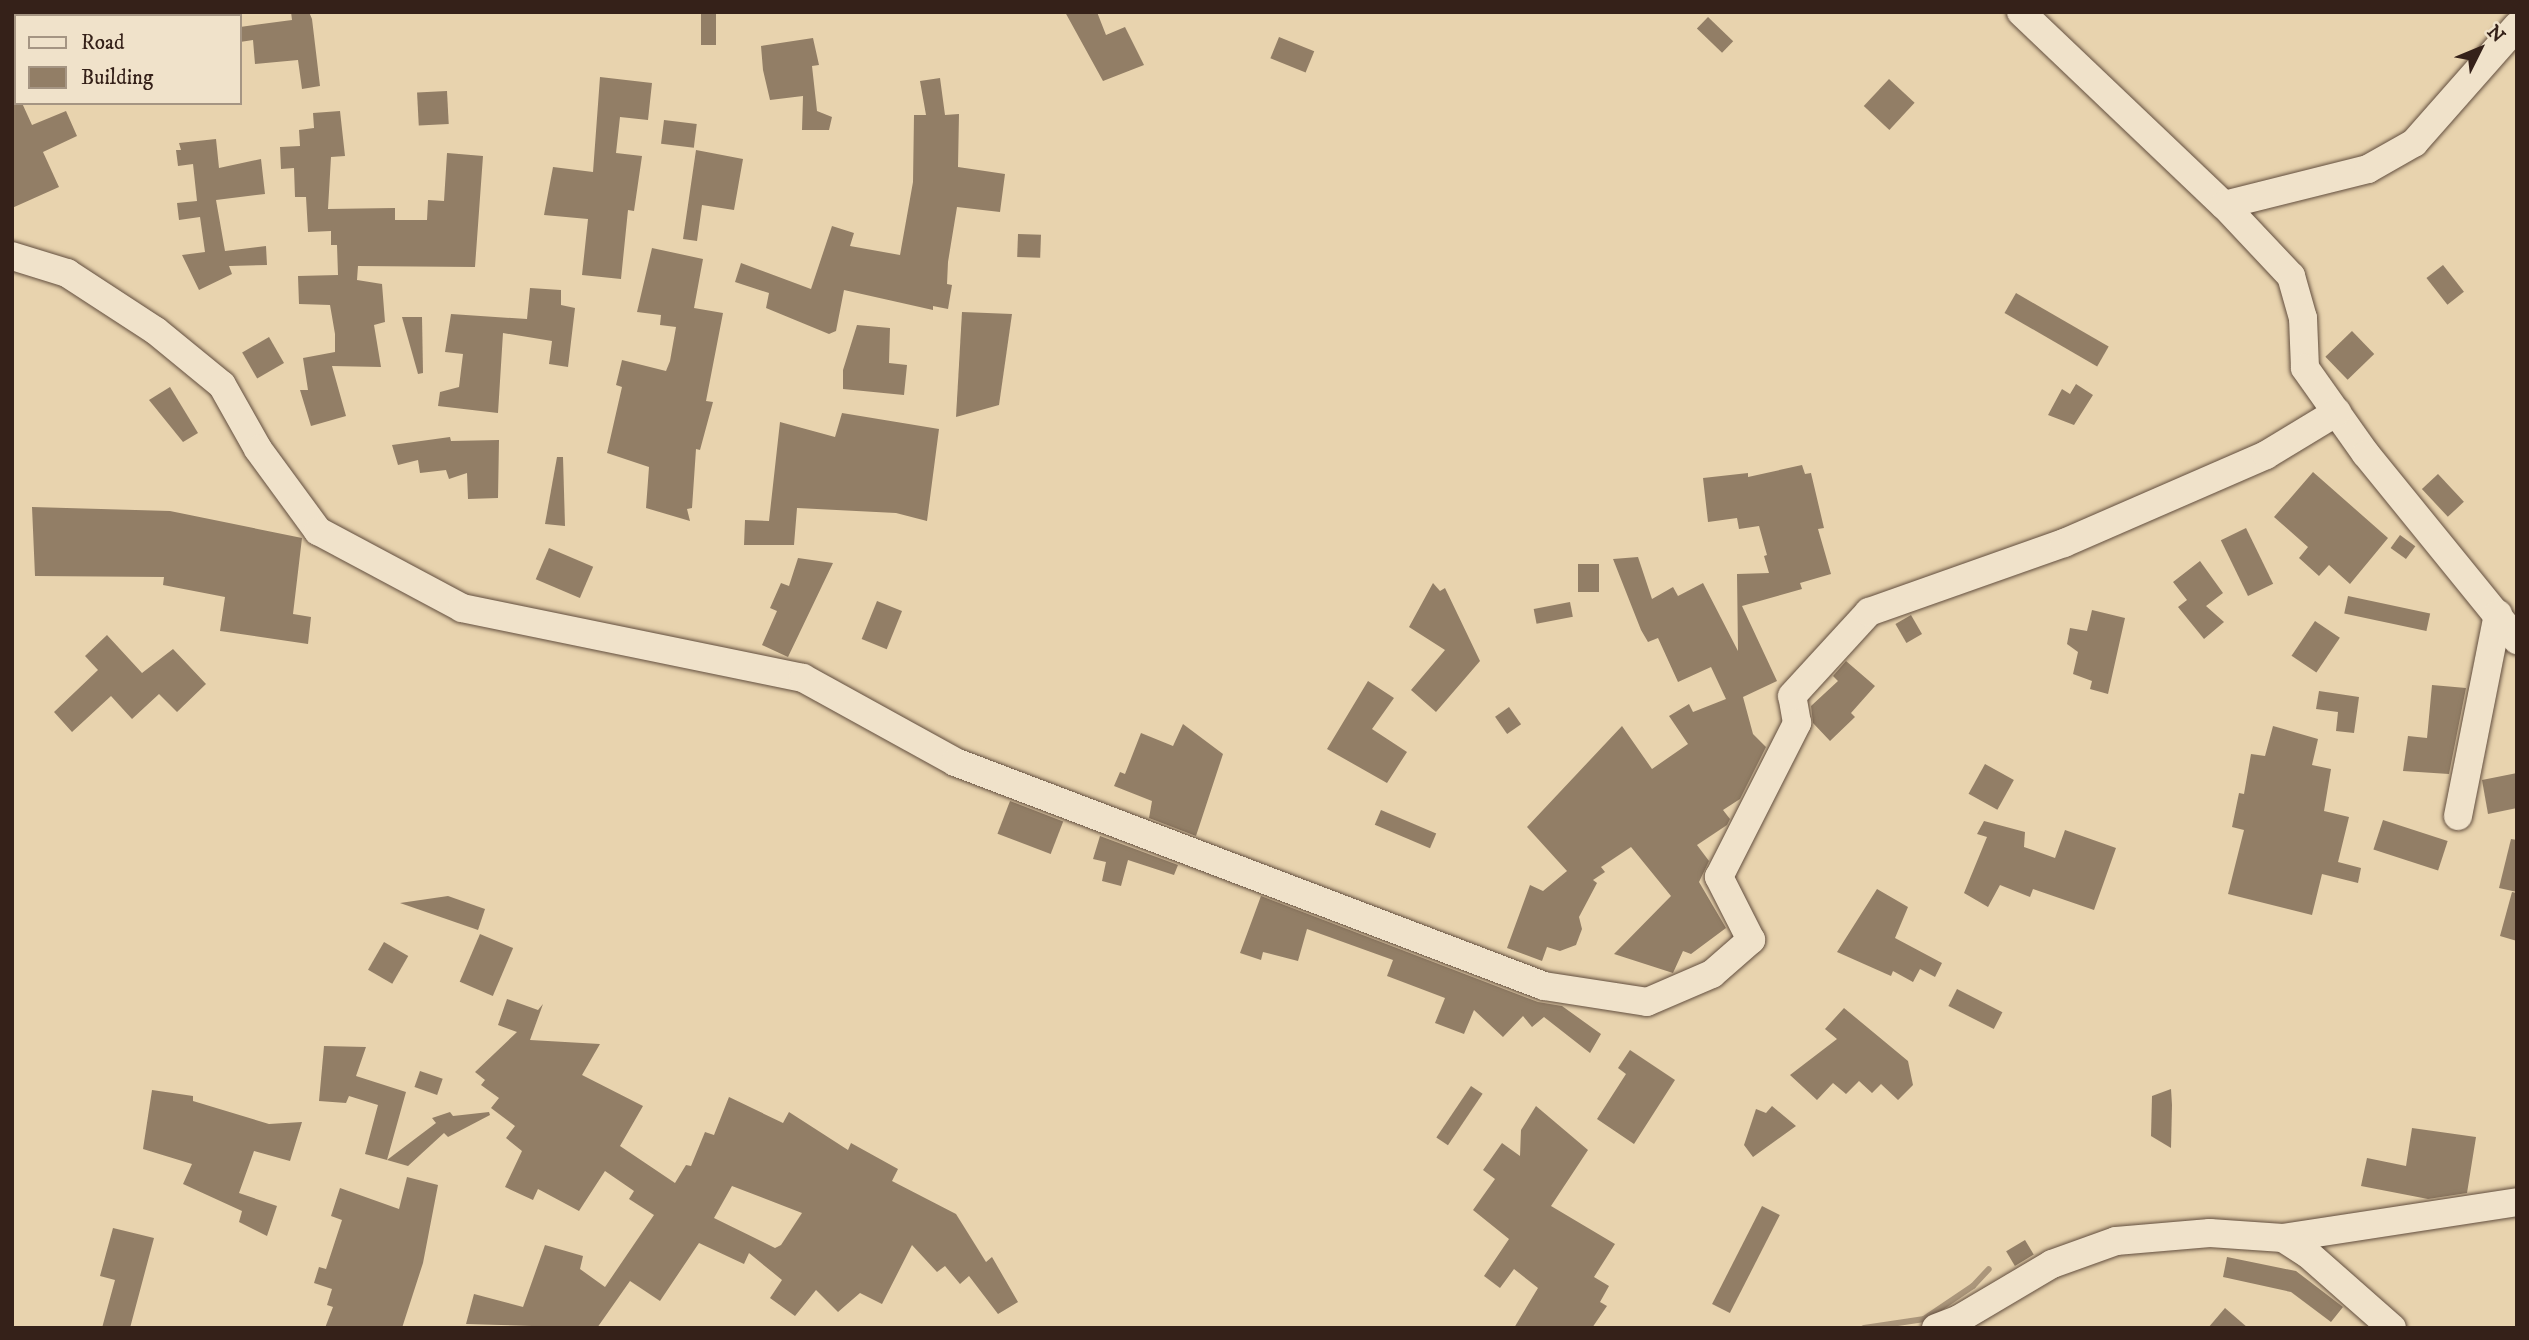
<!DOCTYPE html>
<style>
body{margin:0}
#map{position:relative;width:2529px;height:1340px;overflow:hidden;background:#e8d3ae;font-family:"IM FELL DW Pica",serif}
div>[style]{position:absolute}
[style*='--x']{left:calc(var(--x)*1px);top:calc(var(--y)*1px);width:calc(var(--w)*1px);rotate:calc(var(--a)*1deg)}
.stream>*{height:6px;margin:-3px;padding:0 3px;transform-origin:3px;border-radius:3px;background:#ab967b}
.building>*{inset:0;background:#927e66;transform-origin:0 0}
.roads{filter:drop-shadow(0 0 2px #624e3e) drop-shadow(0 0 2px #624e3e)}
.minor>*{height:28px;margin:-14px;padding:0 14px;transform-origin:14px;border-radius:14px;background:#f0e2ca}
span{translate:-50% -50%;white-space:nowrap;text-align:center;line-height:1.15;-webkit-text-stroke:7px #f0e2ca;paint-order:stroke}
.frame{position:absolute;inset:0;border:14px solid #352119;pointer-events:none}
.legend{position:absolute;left:14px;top:14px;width:228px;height:91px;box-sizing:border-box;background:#f0e2ca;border:2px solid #a59583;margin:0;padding:9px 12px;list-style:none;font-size:21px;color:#352119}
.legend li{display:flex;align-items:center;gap:14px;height:35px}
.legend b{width:35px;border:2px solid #a59583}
.north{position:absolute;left:2445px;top:14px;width:70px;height:70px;-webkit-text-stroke:5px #f0e2ca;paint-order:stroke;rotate:47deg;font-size:19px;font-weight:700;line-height:28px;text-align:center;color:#352119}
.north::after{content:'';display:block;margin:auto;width:24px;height:32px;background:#352119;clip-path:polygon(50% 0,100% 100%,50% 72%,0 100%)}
</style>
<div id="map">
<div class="stream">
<div style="--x:1864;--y:1328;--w:61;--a:-8.5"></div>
<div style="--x:1924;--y:1319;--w:59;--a:-34"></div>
<div style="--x:1973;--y:1286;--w:23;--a:-47"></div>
</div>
<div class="building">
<div style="clip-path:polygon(291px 12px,309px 12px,312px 19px,320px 86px,302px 89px,298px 60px,255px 64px,253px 40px,240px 42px,240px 27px,292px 20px)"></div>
<div style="left:701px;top:12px;width:15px;height:33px"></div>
<div style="clip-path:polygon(1065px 12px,1097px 12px,1106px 35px,1125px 27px,1144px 65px,1103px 81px)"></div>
<div style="left:1708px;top:17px;width:35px;height:16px;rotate:44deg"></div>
<div style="left:1279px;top:37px;width:38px;height:23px;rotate:22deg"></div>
<div style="clip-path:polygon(813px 38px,819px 65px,812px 66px,817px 111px,832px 117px,829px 130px,802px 130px,803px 96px,770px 100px,763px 70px,761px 46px)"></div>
<div style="clip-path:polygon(600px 77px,652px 83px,648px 120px,620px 117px,616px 153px,642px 156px,634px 211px,628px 210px,621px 279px,582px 275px,588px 219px,544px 215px,553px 167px,593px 172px)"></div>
<div style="clip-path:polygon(940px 78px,945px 115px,959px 114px,958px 167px,1005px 174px,1000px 212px,957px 207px,948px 262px,947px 284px,952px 285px,948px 309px,933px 306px,933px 310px,844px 290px,836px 331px,829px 334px,766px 308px,769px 293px,735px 282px,741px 263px,811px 289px,832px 226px,854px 233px,850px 246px,900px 255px,913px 182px,914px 115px,926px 115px,920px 81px)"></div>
<div style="left:1889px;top:79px;width:35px;height:37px;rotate:43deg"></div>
<div style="clip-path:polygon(12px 80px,16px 103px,22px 103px,32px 125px,66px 111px,77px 136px,43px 152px,59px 187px,12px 208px)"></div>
<div style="left:447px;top:91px;width:33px;height:30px;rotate:87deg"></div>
<div style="clip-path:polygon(340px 111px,345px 156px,331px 157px,328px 209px,395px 208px,395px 220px,427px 220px,428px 200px,444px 201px,447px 153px,483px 156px,475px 267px,358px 266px,357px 280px,382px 284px,385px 322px,374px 325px,381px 367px,332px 366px,346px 416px,311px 426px,300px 390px,308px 390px,303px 358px,335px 352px,335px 334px,330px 305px,299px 304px,298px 276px,338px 275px,337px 245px,331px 245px,331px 231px,308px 232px,306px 197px,295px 197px,294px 168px,281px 169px,280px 147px,300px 146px,299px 130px,314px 128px,313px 113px)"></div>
<div style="left:664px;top:120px;width:33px;height:24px;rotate:7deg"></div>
<div style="clip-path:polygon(216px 139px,219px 168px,261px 159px,265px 194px,216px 200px,225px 251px,266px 246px,267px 265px,229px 266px,232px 274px,199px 290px,182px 255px,205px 252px,200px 217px,179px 220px,177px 203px,197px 201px,193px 164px,178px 166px,176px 150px,181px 150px,179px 143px)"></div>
<div style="clip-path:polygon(696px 150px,743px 159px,734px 210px,702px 205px,697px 241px,683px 239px)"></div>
<div style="left:1018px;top:234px;width:23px;height:23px;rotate:2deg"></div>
<div style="clip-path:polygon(652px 248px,703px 259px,694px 308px,723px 313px,706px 401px,713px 402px,700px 450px,696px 449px,692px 508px,687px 509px,690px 521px,646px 508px,649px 467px,607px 453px,622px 387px,616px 385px,622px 360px,666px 371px,670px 361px,676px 327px,660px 325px,661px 315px,637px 312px)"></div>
<div style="left:2443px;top:265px;width:34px;height:21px;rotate:52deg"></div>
<div style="clip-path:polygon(530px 288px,561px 290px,561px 305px,575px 308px,568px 367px,549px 364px,552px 341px,503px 333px,498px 413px,438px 406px,440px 392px,459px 387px,463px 354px,445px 352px,451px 314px,527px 319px)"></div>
<div style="left:2016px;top:293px;width:107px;height:23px;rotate:30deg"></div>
<div style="clip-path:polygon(962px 312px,1012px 314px,999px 405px,956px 417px)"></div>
<div style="clip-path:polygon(402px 317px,422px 317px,423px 373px,418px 374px)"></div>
<div style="clip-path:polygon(857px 325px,890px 328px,889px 363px,907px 365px,904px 395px,843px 389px,843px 370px)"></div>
<div style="left:2352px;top:331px;width:32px;height:37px;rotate:46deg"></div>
<div style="left:269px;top:337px;width:30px;height:31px;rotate:60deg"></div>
<div style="clip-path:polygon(2076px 384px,2093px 395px,2074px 425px,2048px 415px,2062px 389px,2070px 394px)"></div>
<div style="clip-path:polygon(170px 387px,198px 433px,183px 442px,149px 400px)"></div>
<div style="clip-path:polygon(842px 413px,939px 429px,927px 521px,896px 513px,797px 508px,794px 545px,744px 545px,745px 520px,769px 521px,780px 422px,835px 437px)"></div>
<div style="clip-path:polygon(450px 437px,451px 441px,499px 440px,498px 498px,468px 499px,467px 473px,449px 479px,446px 470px,420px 473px,418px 460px,398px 465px,392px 445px)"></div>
<div style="clip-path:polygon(557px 457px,563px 457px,565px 526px,545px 524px)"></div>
<div style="clip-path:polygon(1802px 465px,1805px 474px,1811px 473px,1824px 528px,1818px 529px,1831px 574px,1800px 583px,1802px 589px,1742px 606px,1777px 681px,1743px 697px,1753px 734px,1766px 747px,1740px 799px,1723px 810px,1730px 819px,1727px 825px,1697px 845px,1709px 861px,1699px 882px,1726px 928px,1691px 954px,1683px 951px,1673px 973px,1614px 954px,1671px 896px,1631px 847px,1601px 867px,1605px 872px,1593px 880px,1597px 883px,1579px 917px,1582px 929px,1576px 945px,1560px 951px,1547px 947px,1542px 961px,1507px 948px,1530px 885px,1543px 891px,1567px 871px,1527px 827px,1622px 726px,1652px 769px,1688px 744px,1669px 716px,1689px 704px,1693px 712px,1726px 699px,1711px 667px,1678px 682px,1658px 638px,1648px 642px,1641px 630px,1613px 559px,1638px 557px,1652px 599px,1673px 587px,1678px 596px,1703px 583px,1738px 651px,1737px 574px,1769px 573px,1764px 556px,1767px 555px,1759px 526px,1739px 529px,1737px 518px,1708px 522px,1703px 478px,1748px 473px,1748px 477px)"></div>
<div style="clip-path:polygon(2313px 472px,2388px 538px,2350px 584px,2329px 565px,2319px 576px,2299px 558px,2308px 547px,2274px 517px)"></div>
<div style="left:2438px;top:474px;width:38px;height:22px;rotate:47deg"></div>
<div style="clip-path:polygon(32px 507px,170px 511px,302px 538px,293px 614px,311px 617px,308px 644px,220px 631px,225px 597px,163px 585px,164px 577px,35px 576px)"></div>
<div style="left:2246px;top:528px;width:62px;height:28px;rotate:64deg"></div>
<div style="left:2400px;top:535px;width:19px;height:16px;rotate:36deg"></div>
<div style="left:549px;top:548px;width:48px;height:34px;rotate:23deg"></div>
<div style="clip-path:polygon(798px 558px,833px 563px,788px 657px,762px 645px,777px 611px,770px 608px,781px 583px,789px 586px)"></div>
<div style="clip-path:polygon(2200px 561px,2223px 593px,2206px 606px,2224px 622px,2204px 639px,2178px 607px,2187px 600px,2173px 582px)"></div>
<div style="left:1599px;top:564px;width:28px;height:21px;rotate:90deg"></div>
<div style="clip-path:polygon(1433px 583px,1440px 591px,1445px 588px,1480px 661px,1436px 712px,1411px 690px,1445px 650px,1409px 627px)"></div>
<div style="left:2348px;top:596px;width:84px;height:18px;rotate:12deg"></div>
<div style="left:877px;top:601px;width:27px;height:41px;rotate:22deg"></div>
<div style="left:1570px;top:602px;width:15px;height:37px;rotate:79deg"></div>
<div style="clip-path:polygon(2092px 610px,2125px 618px,2108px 694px,2090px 689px,2092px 681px,2073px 674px,2078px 652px,2067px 644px,2070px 628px,2087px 631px)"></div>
<div style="left:1911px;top:615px;width:22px;height:18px;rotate:60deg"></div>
<div style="left:2315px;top:621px;width:30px;height:42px;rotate:34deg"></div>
<div style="clip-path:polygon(107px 635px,142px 673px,173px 649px,206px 684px,177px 712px,159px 694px,132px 719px,111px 696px,72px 732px,54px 712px,98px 670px,85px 656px)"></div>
<div style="clip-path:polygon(1846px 661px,1875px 686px,1851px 713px,1855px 717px,1830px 741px,1813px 723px,1811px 706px,1838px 681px,1833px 676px)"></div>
<div style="clip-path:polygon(1368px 681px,1394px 698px,1372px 729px,1407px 752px,1387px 783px,1327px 749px)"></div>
<div style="clip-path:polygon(2432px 685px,2466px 688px,2449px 774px,2403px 771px,2408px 736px,2427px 738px)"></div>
<div style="clip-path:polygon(2319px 691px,2359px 697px,2354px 733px,2336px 731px,2338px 712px,2316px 709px)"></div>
<div style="left:1509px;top:707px;width:21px;height:17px;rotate:55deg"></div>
<div style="clip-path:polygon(1183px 724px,1223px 754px,1196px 836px,1149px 818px,1152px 801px,1114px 786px,1120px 772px,1125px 774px,1141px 733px,1173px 746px)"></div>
<div style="clip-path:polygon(2273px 726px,2318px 739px,2312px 765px,2331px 769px,2324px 811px,2349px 817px,2338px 862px,2361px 868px,2358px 883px,2322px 874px,2312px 915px,2228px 894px,2244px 830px,2232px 827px,2239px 793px,2244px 794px,2251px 754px,2265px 756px)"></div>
<div style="left:1985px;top:764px;width:33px;height:34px;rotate:29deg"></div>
<div style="clip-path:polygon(2517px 773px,2517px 808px,2488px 814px,2482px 780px)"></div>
<div style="left:1010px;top:801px;width:57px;height:35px;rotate:21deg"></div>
<div style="left:1381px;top:810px;width:60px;height:16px;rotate:23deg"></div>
<div style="left:2383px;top:820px;width:68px;height:31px;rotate:18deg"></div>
<div style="clip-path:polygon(1984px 821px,2025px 832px,2024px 847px,2055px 858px,2065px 830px,2116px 848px,2094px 910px,2033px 889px,2030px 897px,2000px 885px,1988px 907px,1964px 893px,1987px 837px,1977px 834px)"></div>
<div style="clip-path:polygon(1100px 836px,1178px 865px,1174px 875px,1128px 860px,1121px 886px,1102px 881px,1106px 862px,1093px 859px)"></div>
<div style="clip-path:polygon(2511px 839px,2517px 840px,2517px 892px,2499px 888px)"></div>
<div style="clip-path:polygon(1877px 889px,1908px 907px,1895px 938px,1942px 963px,1935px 977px,1920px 969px,1913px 982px,1893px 971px,1891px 976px,1837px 952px)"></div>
<div style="clip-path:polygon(2512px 892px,2517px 893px,2517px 941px,2500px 936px)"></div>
<div style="clip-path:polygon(448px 896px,485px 909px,478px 930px,400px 903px)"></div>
<div style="clip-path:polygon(1261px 896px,1538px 1002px,1562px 1006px,1601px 1034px,1590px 1053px,1544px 1017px,1532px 1027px,1523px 1016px,1503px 1037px,1474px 1010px,1464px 1034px,1435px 1023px,1445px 998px,1387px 976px,1393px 960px,1307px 929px,1298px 961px,1263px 952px,1261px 960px,1240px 953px)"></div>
<div style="left:480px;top:934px;width:36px;height:52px;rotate:23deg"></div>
<div style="left:384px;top:942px;width:28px;height:32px;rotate:30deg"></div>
<div style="left:1957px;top:989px;width:51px;height:19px;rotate:27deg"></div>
<div style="clip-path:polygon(evenodd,507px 999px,538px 1010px,543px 1004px,530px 1040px,600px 1044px,582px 1075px,643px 1106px,620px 1146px,675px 1183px,686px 1165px,691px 1166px,705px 1132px,714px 1135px,729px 1097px,783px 1123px,789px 1112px,848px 1150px,851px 1143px,898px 1169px,892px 1181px,956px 1214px,986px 1262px,992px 1257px,1018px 1302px,998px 1314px,969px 1276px,960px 1284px,945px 1266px,937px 1272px,912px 1245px,882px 1304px,860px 1293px,838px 1312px,816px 1290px,795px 1316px,770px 1298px,782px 1280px,749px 1253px,744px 1264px,699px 1243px,660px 1301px,630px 1281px,597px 1328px,466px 1324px,474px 1294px,523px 1307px,545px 1245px,583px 1256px,580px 1269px,605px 1287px,654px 1215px,629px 1199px,634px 1191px,605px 1171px,579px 1211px,538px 1189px,533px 1200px,505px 1187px,522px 1151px,506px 1138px,515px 1126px,491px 1108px,499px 1098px,481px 1085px,485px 1080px,475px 1072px,517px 1032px,498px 1025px,507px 999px,732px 1186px,802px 1213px,781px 1245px,775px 1248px,714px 1218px,732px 1186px)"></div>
<div style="clip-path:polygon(1844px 1008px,1908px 1061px,1913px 1085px,1898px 1100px,1881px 1084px,1872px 1093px,1859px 1081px,1846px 1094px,1833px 1083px,1817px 1100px,1790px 1075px,1837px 1039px,1825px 1029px)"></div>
<div style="clip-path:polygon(324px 1046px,366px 1047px,356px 1076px,406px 1092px,387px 1160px,365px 1154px,378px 1105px,349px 1096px,346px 1103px,319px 1101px)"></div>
<div style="clip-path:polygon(1630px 1050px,1675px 1080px,1634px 1144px,1597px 1119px,1626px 1074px,1618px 1068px)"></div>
<div style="left:420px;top:1071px;width:24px;height:17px;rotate:19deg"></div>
<div style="left:1471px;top:1086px;width:14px;height:62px;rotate:34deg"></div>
<div style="clip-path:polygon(2171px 1089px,2172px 1105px,2171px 1148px,2151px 1136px,2152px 1096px)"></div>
<div style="clip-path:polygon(152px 1090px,193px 1096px,193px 1101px,269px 1124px,302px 1122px,290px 1161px,254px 1151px,239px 1193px,277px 1206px,267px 1236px,239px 1222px,242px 1211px,183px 1184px,192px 1164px,143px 1149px)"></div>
<div style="clip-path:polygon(1536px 1106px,1588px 1150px,1551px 1206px,1615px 1244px,1594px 1277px,1609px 1286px,1600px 1302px,1607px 1306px,1592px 1328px,1514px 1328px,1538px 1288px,1514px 1269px,1500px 1288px,1484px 1276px,1509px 1239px,1473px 1210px,1495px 1179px,1483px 1170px,1502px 1143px,1520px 1156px,1521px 1130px)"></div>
<div style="clip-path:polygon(1772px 1106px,1796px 1126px,1753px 1157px,1744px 1145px,1756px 1109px,1766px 1113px)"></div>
<div style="clip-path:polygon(450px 1112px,453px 1116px,489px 1112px,490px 1115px,448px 1137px,444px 1133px,408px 1166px,387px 1160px,436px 1123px,432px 1118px)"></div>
<div style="clip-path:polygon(2412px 1128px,2476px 1137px,2467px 1193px,2428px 1199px,2361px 1186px,2367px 1158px,2406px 1166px)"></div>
<div style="clip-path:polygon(407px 1177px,438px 1185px,423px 1263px,402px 1328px,325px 1328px,333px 1307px,327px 1305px,332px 1289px,314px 1283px,319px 1267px,326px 1269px,342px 1220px,331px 1216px,340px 1188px,399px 1209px)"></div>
<div style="left:1762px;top:1206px;width:20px;height:110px;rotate:27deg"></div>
<div style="clip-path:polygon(113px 1228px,154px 1238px,130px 1328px,102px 1328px,115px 1280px,100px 1276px)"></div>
<div style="left:2025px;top:1240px;width:17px;height:22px;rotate:59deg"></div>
<div style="clip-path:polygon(2227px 1257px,2296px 1271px,2343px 1307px,2331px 1322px,2291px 1292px,2223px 1277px)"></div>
<div style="clip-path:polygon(2225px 1308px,2248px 1328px,2208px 1328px)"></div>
</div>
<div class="roads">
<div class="minor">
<div style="--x:2021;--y:12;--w:280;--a:43.6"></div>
<div style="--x:2224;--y:205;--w:98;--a:46.7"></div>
<div style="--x:2291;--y:276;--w:44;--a:74.1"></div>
<div style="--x:2303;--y:318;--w:50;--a:87.7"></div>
<div style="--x:2305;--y:368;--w:105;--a:54.7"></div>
<div style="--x:2366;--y:454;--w:240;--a:50.9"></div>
<div style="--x:2224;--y:205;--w:148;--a:-14"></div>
<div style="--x:2368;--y:169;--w:53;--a:-29.5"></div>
<div style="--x:2414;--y:143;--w:156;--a:-48.6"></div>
<div style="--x:12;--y:256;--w:58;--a:17.2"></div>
<div style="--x:67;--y:273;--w:106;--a:33.1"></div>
<div style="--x:156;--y:331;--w:85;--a:39.3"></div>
<div style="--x:222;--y:385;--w:73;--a:60.6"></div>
<div style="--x:258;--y:449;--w:102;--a:53.8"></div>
<div style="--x:318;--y:531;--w:163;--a:28.1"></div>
<div style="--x:462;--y:608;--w:348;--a:11.6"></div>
<div style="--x:803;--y:678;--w:174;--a:28.9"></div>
<div style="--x:955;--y:762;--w:630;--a:20.82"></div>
<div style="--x:1544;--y:986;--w:104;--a:8.8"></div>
<div style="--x:1647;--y:1002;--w:71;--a:-23.3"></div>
<div style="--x:1712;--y:974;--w:52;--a:-41.1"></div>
<div style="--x:1751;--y:940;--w:71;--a:-116.9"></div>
<div style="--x:1719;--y:877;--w:173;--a:-63.1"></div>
<div style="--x:1797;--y:723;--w:27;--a:-100"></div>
<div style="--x:1792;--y:696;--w:114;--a:-47.5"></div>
<div style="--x:1869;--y:612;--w:207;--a:-19.5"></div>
<div style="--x:2064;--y:543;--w:220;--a:-23.5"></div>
<div style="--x:2266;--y:455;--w:83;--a:-31.2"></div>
<div style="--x:2458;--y:816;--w:206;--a:-78.8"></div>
<div style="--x:2283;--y:1238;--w:237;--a:-8.7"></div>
<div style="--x:1936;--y:1328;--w:25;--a:-21"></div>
<div style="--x:1959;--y:1319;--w:108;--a:-30.6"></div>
<div style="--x:2052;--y:1264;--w:68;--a:-19.8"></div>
<div style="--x:2116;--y:1241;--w:94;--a:-4.9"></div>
<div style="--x:2210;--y:1233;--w:73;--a:3.9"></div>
<div style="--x:2283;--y:1238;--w:30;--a:33"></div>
<div style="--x:2308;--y:1254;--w:112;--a:41.4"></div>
</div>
</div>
<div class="frame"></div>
<ul class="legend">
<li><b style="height:9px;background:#f0e2ca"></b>Road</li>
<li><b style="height:19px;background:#927e66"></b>Building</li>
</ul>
<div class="north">N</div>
</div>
